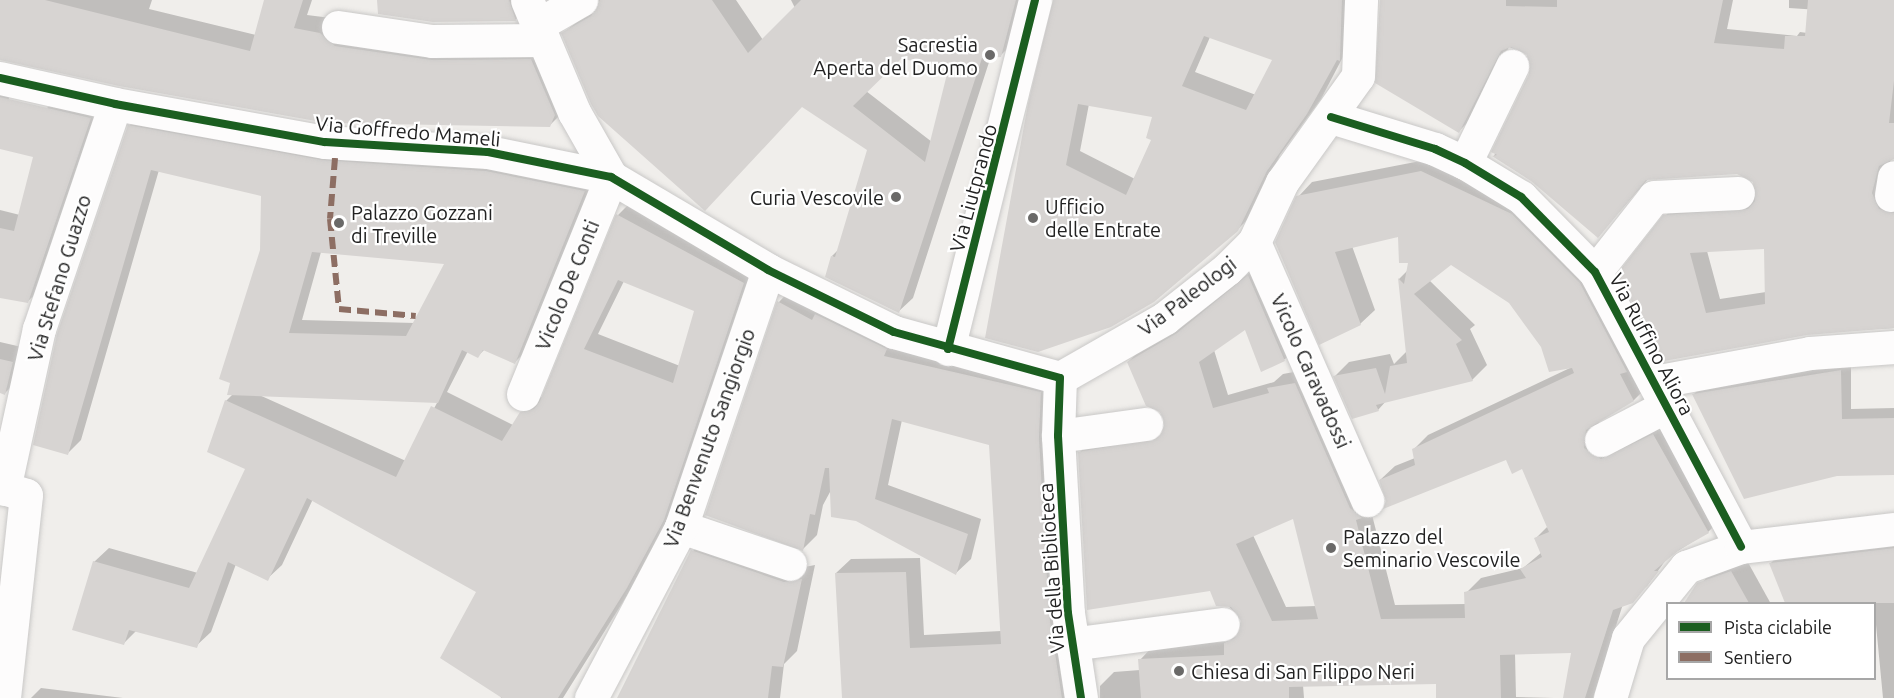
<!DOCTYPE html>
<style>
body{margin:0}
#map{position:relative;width:1894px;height:698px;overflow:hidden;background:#f0eeeb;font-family:Ubuntu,sans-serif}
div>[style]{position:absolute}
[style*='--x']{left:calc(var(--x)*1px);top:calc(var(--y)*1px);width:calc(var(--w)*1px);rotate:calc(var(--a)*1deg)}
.shadow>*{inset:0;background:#0003}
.building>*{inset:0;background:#d7d4d2}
.roads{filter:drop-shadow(0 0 2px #c9c8c7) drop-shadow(0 0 2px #c9c8c7)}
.minor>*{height:33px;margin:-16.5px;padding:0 16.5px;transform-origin:16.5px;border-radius:16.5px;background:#fdfcfc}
.quiet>*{height:6px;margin-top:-3px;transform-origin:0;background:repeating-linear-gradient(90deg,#8d6e63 0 12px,transparent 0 18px)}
.cycleway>*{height:8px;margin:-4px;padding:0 4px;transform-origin:4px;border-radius:4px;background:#1b5e20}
.dots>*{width:16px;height:16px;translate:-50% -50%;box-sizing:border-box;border:3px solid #fff;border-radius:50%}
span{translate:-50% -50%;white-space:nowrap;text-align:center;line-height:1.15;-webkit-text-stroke:4.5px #fff;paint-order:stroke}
.poi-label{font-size:20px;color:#222}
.right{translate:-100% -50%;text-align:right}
.left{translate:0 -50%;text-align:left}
.street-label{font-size:20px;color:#222}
.legend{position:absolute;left:1666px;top:602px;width:210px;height:78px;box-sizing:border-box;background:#fff;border:2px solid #a7a7a7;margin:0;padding:8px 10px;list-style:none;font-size:18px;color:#222}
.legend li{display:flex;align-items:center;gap:12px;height:30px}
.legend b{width:30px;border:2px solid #a7a7a7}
</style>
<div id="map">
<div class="shadow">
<div style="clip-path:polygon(0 0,152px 0,149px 9px,256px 35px,266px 0,312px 0,307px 15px,545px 45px,564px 111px,550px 125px,0 59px)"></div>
<div style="clip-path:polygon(379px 0,527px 0,529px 6px,515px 20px)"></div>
<div style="clip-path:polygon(evenodd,599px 0,736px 0,763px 40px,795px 8px,791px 0,1025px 0,1015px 41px,1001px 55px,991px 56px,913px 298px,898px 312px,832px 256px,838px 250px,869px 149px,803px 105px,563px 33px,599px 5px,599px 0,900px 58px,951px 65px,932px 142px,866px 91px,900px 58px)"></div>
<div style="clip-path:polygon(evenodd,1055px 0,1355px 0,1345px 53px,1321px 99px,1280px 155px,1252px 215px,1237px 230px,1038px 351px,1055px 0,1210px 37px,1274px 59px,1256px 95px,1195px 72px,1210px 37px,1055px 0,1089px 104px,1154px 116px,1153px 140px,1135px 179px,1080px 151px,1089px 104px)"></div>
<div style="clip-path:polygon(evenodd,1381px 0,1733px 0,1727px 29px,1797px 36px,1800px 32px,1894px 45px,1894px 159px,1891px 158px,1886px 178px,1894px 196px,1894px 328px,1806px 333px,1664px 359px,1665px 216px,1679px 202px,1756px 196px,1755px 181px,1737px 173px,1648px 179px,1598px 236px,1532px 180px,1494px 156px,1530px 74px,1529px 54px,1509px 47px,1473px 117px,1459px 131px,1381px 0,1766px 248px,1766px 292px,1720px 299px,1707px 251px,1766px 248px)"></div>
<div style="clip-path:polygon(1789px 0,1894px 0,1894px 15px,1789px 8px)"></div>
<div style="clip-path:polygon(0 75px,13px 83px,0 132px)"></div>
<div style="clip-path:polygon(61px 94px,104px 104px,42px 288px,27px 302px,0 296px,0 210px,20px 215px,47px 108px)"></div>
<div style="clip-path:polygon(evenodd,142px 113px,597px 178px,528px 349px,515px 362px,485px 349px,478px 356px,468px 351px,447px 392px,513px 425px,536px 398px,544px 397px,618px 215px,632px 201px,757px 268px,678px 504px,641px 573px,563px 698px,501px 698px,478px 592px,313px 499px,282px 565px,267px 579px,236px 564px,211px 632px,196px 646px,137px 630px,124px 643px,94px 562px,109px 548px,198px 573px,247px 469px,226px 401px,234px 393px,262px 250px,263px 195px,159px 170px,81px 440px,68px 453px,129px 126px,142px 113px,321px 252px,446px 262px,415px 323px,302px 320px,321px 252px,142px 113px,624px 281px,696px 310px,680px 366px,598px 334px,624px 281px,142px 113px,257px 394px,438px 401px,406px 461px,257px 394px)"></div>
<div style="clip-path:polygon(evenodd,1441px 157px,1594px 269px,1648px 386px,1634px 400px,1599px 420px,1598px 433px,1668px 420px,1723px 517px,1708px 532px,1668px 557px,1647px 586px,1623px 604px,1593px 698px,1565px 698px,1573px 651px,1515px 653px,1516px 697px,1554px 698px,1438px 698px,1437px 682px,1303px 685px,1304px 698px,1100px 698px,1100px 686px,1114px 672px,1140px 670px,1140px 660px,1154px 645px,1226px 642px,1243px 621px,1079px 453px,1094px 438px,1164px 426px,1166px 421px,1128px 362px,1143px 347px,1193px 318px,1263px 262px,1299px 345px,1285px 359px,1262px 370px,1246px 328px,1214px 350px,1228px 395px,1274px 382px,1283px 374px,1310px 369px,1370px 507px,1395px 605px,1466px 604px,1466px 593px,1481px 578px,1523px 568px,1542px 552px,1536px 538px,1548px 526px,1522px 467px,1507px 458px,1387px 501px,1380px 480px,1395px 466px,1415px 458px,1414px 449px,1428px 435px,1572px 367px,1543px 346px,1510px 301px,1451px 263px,1429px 280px,1475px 325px,1470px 329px,1487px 365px,1472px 380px,1387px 400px,1378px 410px,1335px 376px,1349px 362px,1390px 354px,1394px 364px,1407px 351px,1399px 279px,1408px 270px,1410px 262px,1400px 235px,1352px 246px,1375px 310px,1360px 324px,1298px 197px,1312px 182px,1441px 157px,1294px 517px,1316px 606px,1286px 607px,1253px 535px,1294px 517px)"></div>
<div style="clip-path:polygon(793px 287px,1055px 378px,1087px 698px,843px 698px,836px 573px,851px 559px,920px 558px,924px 635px,1001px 631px,990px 443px,902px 420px,888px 485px,981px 519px,971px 559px,956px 573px,830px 492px,823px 505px,817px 535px,803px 549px,707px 514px,779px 302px)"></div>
<div style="clip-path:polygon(0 342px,26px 348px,19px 379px,5px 393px,0 392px)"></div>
<div style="clip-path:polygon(1851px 360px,1851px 409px,1894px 408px,1894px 474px,1694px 394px,1704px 384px)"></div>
<div style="clip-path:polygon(1894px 535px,1894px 698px,1883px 698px,1874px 604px,1786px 604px,1771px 563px,1785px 548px)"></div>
<div style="clip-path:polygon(707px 537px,799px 568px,815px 565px,797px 651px,784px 664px,780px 698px,619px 698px,693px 551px)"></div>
<div style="clip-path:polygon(1745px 557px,1771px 604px,1686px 604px,1713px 569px)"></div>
<div style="clip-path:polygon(1668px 649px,1668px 671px,1666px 653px)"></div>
<div style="clip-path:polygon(41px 688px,123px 698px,31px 698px)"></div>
</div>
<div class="building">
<div style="clip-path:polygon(0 0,45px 0,250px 51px,264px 0,303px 0,294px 28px,320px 33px,335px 46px,432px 60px,531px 59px,555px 115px,550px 127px,327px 123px,119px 86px,0 60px)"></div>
<div style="clip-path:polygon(377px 0,509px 0,516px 21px,433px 22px,378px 14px)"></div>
<div style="clip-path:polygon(evenodd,600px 0,712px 0,748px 53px,801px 0,1016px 0,1001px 57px,982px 58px,899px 313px,825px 277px,831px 256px,835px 257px,867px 150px,802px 107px,705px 211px,598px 116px,591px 104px,561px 33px,591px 16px,600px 0,901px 59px,949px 66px,925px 162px,853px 106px,901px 59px)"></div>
<div style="clip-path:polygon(evenodd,1053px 0,1342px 0,1340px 61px,1337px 60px,1307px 114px,1267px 171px,1238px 231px,1154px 302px,1111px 327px,1038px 352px,985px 338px,1028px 104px,1053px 0,1204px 36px,1272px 60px,1246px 110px,1182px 86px,1204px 36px,1053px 0,1078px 104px,1152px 117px,1146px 138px,1151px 140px,1126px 195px,1066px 165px,1078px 104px)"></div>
<div style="clip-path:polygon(evenodd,1380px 0,1506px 0,1506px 6px,1557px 7px,1557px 0,1723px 0,1714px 43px,1784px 49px,1785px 36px,1805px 36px,1808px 0,1894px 0,1894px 81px,1889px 123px,1894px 123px,1894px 159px,1879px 166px,1872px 193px,1879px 209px,1894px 213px,1894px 328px,1807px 335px,1664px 361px,1617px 274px,1663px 215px,1748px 209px,1755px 201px,1753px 182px,1737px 174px,1646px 180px,1598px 238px,1531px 181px,1492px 156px,1497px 155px,1491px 152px,1529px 74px,1527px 55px,1511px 47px,1501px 51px,1459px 133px,1375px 83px,1380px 0,1764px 249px,1765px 304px,1706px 313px,1690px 253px,1764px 249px)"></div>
<div style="clip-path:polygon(0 97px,91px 118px,28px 303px,0 298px,0 228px,14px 231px,33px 157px,0 149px)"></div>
<div style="clip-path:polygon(evenodd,128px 125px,322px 160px,486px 171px,585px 191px,515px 364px,483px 350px,478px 358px,462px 350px,438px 403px,227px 395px,230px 383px,219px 379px,260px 250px,261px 196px,151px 170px,68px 455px,33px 445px,57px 334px,128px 125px,312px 252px,444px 264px,406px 336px,289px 333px,312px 252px)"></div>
<div style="clip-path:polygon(evenodd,1421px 171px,1512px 214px,1580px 283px,1627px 372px,1620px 374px,1634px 401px,1586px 430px,1584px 448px,1601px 459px,1653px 434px,1709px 533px,1679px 550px,1654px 571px,1659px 571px,1633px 603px,1613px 610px,1585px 698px,1563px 698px,1571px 653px,1500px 655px,1501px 698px,1436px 698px,1436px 684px,1289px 687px,1289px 698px,1141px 698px,1138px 659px,1224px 655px,1224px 643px,1235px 638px,1241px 621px,1231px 607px,1216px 606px,1210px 591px,1087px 610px,1078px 452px,1158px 438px,1164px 421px,1160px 412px,1146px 406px,1127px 362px,1177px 333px,1248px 275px,1285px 361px,1261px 372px,1245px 330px,1199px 362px,1213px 408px,1269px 393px,1267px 388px,1295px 383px,1350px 508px,1362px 518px,1356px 520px,1381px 619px,1465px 618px,1464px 592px,1526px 578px,1520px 569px,1542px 557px,1534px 538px,1549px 532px,1522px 469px,1512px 474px,1506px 460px,1383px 509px,1386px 501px,1379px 480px,1415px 465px,1412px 449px,1574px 373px,1572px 368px,1549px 372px,1541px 347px,1509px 303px,1451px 265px,1414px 294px,1462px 340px,1456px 344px,1473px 381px,1376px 405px,1379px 411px,1352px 419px,1333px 376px,1376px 368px,1385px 394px,1390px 366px,1407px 363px,1398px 278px,1404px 284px,1408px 263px,1399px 263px,1398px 237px,1335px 252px,1361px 325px,1319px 345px,1275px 242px,1296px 196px,1421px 171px,1293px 519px,1318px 619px,1272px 621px,1236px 544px,1293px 519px)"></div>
<div style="clip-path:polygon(evenodd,616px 214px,744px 283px,664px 520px,627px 588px,558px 698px,502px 698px,440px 658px,476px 592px,307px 498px,268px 581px,228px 562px,197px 648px,129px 630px,124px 645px,72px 630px,93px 561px,189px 588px,245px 469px,207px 452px,225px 400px,396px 477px,431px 406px,502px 441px,520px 412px,534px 409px,540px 401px,616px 214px,618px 280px,694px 311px,673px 383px,584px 349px,618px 280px)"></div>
<div style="clip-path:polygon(777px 301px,812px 320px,815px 314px,887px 349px,884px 356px,1041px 392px,1039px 437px,1049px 614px,1062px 698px,842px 698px,835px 573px,906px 572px,910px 648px,1001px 644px,989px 445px,892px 419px,875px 499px,968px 534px,956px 575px,856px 521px,831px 517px,829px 468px,825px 468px,815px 515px,810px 514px,803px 551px,705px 515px)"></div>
<div style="clip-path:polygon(0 359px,13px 362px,5px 395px,0 393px)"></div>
<div style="clip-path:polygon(1841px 370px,1842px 419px,1894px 418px,1894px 475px,1837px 476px,1744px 499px,1692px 394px)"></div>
<div style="clip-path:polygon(1894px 548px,1894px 603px,1785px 603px,1769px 563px)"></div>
<div style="clip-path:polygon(691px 550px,784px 582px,802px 579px,783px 667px,772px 666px,768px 698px,617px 698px)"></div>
<div style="clip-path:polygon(1731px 571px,1749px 603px,1684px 603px,1697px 583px)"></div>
</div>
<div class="roads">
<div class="minor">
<div style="--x:536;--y:26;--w:52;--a:-30"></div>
<div style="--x:338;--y:27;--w:95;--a:8.5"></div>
<div style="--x:432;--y:41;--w:111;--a:-0.5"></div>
<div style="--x:0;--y:78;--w:118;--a:12.7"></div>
<div style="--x:115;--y:104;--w:213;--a:10.3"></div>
<div style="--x:325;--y:142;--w:163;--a:3.5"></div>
<div style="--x:488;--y:152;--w:126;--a:11.5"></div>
<div style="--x:611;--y:177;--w:182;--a:30.6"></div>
<div style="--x:768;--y:270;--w:140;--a:26.2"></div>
<div style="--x:894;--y:332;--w:172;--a:15.5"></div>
<div style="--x:1331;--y:117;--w:109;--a:17.1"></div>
<div style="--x:1435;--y:149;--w:33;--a:25"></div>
<div style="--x:1465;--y:163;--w:66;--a:31.3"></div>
<div style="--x:1521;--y:197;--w:105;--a:45.4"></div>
<div style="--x:1595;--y:272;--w:311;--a:62"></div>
<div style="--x:1465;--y:163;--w:108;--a:-64.1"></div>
<div style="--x:1891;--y:195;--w:18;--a:-81"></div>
<div style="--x:1254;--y:242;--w:282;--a:66.3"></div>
<div style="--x:1595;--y:272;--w:95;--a:-51.8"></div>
<div style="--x:1654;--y:197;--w:84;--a:-2.7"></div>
<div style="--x:948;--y:349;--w:360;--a:-76"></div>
<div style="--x:1060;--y:378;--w:121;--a:-29.7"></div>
<div style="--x:1165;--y:318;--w:79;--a:-38.3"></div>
<div style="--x:1227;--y:269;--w:38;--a:-45"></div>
<div style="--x:1254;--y:242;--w:66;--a:-65"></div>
<div style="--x:1282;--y:182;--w:130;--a:-54.4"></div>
<div style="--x:1358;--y:76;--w:76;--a:-87.7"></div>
<div style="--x:1060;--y:378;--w:58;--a:92"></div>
<div style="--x:1058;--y:436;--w:177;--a:86.8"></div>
<div style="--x:1068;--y:613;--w:86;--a:81.3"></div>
<div style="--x:1654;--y:382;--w:159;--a:-10.5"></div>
<div style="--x:1810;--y:353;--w:84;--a:-4.1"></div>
<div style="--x:523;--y:394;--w:234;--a:-67.9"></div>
<div style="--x:611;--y:177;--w:75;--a:-119.6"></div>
<div style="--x:574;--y:112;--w:121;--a:-112.8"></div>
<div style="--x:1058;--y:436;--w:89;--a:-7.8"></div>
<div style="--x:1601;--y:440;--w:73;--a:-27.6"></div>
<div style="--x:0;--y:487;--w:27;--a:17"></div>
<div style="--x:26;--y:495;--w:204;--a:96.2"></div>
<div style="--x:4;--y:489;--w:164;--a:-77.7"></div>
<div style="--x:39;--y:329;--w:237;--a:-71.3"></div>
<div style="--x:681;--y:527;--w:115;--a:18.7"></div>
<div style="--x:1071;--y:644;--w:153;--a:-7.5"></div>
<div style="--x:591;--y:698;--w:193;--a:-62.2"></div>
<div style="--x:681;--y:527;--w:271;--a:-71.3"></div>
<div style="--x:1610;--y:698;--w:63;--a:-73.3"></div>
<div style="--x:1628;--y:638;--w:92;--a:-50.8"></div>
<div style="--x:1686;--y:567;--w:59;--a:-20"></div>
<div style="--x:1741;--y:547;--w:154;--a:-6.7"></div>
</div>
</div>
<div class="quiet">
<div style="--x:335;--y:158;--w:61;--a:94.7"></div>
<div style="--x:330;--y:219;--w:90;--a:84.3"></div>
<div style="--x:339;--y:309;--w:77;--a:5.2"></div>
</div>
<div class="cycleway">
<div style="--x:0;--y:78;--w:118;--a:12.7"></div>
<div style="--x:115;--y:104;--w:213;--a:10.3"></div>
<div style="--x:325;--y:142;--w:163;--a:3.5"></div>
<div style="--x:488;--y:152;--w:126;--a:11.5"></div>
<div style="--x:611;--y:177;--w:182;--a:30.6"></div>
<div style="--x:768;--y:270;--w:140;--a:26.2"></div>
<div style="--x:894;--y:332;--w:172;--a:15.5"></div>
<div style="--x:1060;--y:378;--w:58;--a:92"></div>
<div style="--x:1058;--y:436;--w:177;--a:86.8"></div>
<div style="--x:1068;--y:613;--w:86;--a:81.3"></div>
<div style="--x:1331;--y:117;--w:109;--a:17.1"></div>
<div style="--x:1435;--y:149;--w:33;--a:25"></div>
<div style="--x:1465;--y:163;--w:66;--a:31.3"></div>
<div style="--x:1521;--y:197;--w:105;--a:45.4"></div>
<div style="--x:1595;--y:272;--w:311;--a:62"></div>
<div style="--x:948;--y:349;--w:360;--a:-76"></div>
</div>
<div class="dots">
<div style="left:990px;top:55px;background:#6a6968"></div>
<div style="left:896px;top:197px;background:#6a6968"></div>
<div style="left:1033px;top:218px;background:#6a6968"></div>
<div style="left:339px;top:223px;background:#6a6968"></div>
<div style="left:1331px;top:548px;background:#6a6968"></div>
<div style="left:1179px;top:671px;background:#6a6968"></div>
</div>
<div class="poi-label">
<span class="right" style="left:978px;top:56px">Sacrestia<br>Aperta del Duomo</span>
<span class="right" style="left:884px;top:197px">Curia Vescovile</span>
<span class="left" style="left:1045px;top:218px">Ufficio<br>delle Entrate</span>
<span class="left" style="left:351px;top:224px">Palazzo Gozzani<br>di Treville</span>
<span class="left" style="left:1343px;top:548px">Palazzo del<br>Seminario Vescovile</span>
<span class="left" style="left:1191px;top:671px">Chiesa di San Filippo Neri</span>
</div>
<div class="street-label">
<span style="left:408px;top:131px;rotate:5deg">Via Goffredo Mameli</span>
<span style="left:973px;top:188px;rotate:-75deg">Via Liutprando</span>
<span style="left:59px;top:278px;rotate:-73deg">Via Stefano Guazzo</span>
<span style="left:567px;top:285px;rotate:-68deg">Vicolo De Conti</span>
<span style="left:1187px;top:296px;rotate:-37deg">Via Paleologi</span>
<span style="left:1652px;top:344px;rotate:62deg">Via Ruffino Aliora</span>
<span style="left:1311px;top:371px;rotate:66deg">Vicolo Caravadossi</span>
<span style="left:709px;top:438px;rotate:-70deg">Via Benvenuto Sangiorgio</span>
<span style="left:1051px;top:568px;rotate:-94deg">Via della Biblioteca</span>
</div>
<ul class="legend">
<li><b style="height:8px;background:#1b5e20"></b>Pista ciclabile</li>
<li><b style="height:8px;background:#8d6e63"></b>Sentiero</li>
</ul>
</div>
